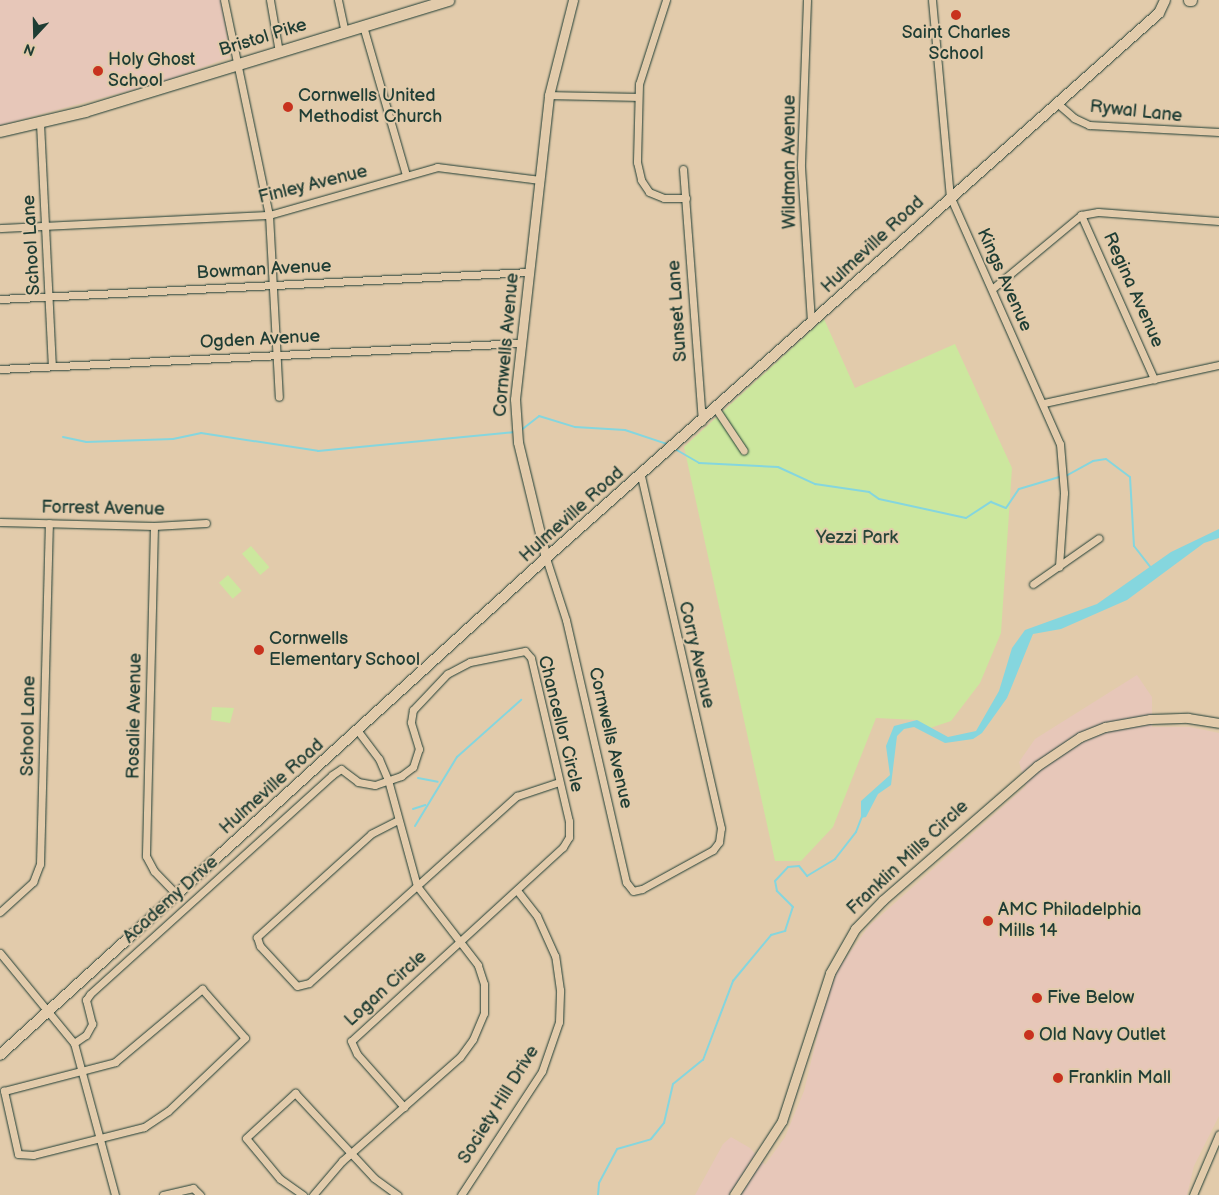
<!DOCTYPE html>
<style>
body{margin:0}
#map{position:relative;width:1219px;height:1195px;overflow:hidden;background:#e2cbab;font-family:"Balsamiq Sans",sans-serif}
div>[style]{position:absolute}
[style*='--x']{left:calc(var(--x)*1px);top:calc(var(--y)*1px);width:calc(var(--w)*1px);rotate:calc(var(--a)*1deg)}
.built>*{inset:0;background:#e7c7b9}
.green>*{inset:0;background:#cce79e;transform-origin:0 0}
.water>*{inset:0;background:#85d6de}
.stream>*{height:2px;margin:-1px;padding:0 1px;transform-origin:1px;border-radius:1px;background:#85d6de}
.roads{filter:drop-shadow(0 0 1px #1f3d34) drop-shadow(0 0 1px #1f3d34)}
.minor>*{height:7px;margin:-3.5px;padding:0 3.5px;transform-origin:3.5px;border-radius:3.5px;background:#e2cbab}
.tertiary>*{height:9px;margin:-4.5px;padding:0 4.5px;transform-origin:4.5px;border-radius:4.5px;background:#e2cbab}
.secondary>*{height:10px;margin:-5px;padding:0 5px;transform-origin:5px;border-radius:5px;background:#e2cbab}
.primary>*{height:11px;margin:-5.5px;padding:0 5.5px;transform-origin:5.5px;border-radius:5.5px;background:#e2cbab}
.dots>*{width:14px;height:14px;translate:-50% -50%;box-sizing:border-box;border:2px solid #e2cbab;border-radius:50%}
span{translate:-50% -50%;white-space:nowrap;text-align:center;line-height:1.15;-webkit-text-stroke:4px #e2cbab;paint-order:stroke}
.poi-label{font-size:18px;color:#1f3d34}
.left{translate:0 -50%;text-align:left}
.street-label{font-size:18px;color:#1f3d34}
.park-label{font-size:18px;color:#284639}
.north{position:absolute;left:10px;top:10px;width:50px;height:50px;-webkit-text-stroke:4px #e2cbab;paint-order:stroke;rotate:201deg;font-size:14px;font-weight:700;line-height:20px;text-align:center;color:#1f3d34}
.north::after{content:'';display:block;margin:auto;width:18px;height:22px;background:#1f3d34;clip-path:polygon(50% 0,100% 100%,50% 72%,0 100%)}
</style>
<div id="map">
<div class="built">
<div style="clip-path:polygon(0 0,221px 0,230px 57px,165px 81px,0 125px)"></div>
<div style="clip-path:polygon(1137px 675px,1152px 697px,1152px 727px,1190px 727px,1219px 733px,1219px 1116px,1194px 1166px,1187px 1195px,695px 1195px,723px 1144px,731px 1137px,750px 1148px,765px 1165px,785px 1137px,804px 1091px,825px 1004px,838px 969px,869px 926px,1026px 786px,1019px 762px,1035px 739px)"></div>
</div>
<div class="green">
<div style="clip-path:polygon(824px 319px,855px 388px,955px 344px,1012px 468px,1001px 633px,980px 683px,951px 721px,930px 728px,917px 720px,876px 718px,833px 827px,801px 861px,775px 861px,684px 447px)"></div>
<div style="left:251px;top:546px;width:28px;height:12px;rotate:49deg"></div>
<div style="left:228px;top:575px;width:21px;height:12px;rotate:49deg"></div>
<div style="clip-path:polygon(212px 707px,234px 708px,230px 723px,211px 720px)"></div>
</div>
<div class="water">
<div style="clip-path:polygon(1219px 529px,1219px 538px,1204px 543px,1127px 600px,1061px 629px,1033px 634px,1007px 698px,982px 733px,973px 739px,945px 743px,914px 727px,904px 729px,897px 736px,891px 785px,878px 794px,866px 817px,861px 818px,861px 801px,890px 775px,886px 746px,894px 726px,917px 720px,948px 737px,976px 731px,999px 691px,1012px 648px,1025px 630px,1097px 604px,1171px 552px)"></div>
</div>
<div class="stream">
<div style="--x:520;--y:431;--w:24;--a:-38"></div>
<div style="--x:539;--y:416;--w:38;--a:17"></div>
<div style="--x:575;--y:427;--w:50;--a:3.4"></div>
<div style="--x:625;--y:430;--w:47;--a:18.4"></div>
<div style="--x:63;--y:437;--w:24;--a:12"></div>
<div style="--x:86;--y:442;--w:87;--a:-2"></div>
<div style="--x:173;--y:439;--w:29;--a:-12"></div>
<div style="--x:201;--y:433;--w:118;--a:8.7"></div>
<div style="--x:318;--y:451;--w:198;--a:-5.5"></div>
<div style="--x:675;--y:449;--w:28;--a:30"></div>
<div style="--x:699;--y:463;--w:79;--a:2.9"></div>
<div style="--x:778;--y:467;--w:41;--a:24.7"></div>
<div style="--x:815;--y:484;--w:55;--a:8.4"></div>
<div style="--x:869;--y:492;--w:12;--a:35"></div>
<div style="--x:879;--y:499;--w:89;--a:12.3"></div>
<div style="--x:966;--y:518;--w:30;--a:-33"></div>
<div style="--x:991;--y:502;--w:16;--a:22"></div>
<div style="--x:1006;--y:508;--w:23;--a:-56"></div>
<div style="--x:1019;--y:489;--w:42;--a:-16.7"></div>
<div style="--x:1064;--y:477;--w:33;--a:-29"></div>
<div style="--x:1093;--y:461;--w:13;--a:-9"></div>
<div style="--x:1106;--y:459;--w:30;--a:37"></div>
<div style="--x:1130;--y:477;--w:69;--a:86.7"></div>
<div style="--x:1134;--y:546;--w:29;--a:52"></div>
<div style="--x:418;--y:778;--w:20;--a:11"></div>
<div style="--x:413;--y:809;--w:13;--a:-18"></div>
<div style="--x:415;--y:826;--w:81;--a:-58.7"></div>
<div style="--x:457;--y:757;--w:86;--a:-41.7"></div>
<div style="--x:598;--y:1195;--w:12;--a:-85"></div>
<div style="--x:599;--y:1183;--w:38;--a:-62"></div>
<div style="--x:617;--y:1149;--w:35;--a:-16"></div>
<div style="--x:651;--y:1139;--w:21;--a:-51"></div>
<div style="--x:664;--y:1123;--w:40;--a:-77"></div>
<div style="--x:673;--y:1084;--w:38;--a:-39"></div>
<div style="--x:703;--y:1060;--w:85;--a:-69.2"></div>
<div style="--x:733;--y:981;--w:60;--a:-50.4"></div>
<div style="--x:771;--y:935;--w:15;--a:-16"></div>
<div style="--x:785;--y:931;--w:25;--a:-72"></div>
<div style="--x:793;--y:907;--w:23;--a:-135"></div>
<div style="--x:777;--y:891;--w:10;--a:-101"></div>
<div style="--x:775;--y:881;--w:19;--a:-47"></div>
<div style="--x:788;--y:867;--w:11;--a:-5"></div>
<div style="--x:799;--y:866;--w:13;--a:51"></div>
<div style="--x:807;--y:876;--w:33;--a:-31"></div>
<div style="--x:835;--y:859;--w:34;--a:-52"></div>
<div style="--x:856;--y:832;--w:17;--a:-69"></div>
</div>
<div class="roads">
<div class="minor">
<div style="--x:224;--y:0;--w:220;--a:78.2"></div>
<div style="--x:269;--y:215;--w:182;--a:86.9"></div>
<div style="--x:270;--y:0;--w:53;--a:80.2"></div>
<div style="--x:338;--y:0;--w:33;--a:78"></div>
<div style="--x:666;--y:0;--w:88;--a:107.8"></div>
<div style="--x:639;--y:84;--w:78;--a:91.5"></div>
<div style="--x:637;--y:162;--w:18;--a:77"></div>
<div style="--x:641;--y:180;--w:14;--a:56"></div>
<div style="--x:649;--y:192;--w:16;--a:22"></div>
<div style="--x:664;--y:198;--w:22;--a:0"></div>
<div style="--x:807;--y:0;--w:167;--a:92.1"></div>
<div style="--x:801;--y:167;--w:156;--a:86.3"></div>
<div style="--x:932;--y:0;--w:197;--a:84.8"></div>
<div style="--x:950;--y:196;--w:271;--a:66.1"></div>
<div style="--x:1060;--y:444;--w:49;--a:85.3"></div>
<div style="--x:1064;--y:493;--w:74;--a:93.9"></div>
<div style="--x:363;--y:26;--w:155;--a:73.9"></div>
<div style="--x:549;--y:95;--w:88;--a:1.3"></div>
<div style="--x:1057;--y:103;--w:23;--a:41"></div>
<div style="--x:1074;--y:118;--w:17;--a:25"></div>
<div style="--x:1089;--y:125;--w:130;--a:3.1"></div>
<div style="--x:40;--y:123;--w:243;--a:87.2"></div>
<div style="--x:683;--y:169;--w:253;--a:85.7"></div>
<div style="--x:1081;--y:215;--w:180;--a:66"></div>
<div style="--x:0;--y:228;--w:269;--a:-2.8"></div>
<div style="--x:269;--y:215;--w:175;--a:-15.9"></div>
<div style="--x:437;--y:167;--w:104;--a:7.2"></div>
<div style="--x:992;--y:289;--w:116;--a:-39.7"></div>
<div style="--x:1081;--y:215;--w:17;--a:-10"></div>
<div style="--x:1098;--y:212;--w:121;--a:4.3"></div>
<div style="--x:0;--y:299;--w:530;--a:-2.92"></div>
<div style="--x:0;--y:369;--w:522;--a:-2.86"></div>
<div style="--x:1044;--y:403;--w:179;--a:-12.3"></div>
<div style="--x:716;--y:409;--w:50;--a:56.3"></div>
<div style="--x:0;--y:522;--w:154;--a:1.5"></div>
<div style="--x:154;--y:526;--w:52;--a:-3.3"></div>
<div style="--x:154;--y:526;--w:330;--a:91.4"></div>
<div style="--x:146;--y:856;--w:17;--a:62"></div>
<div style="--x:154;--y:871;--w:33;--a:46"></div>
<div style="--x:546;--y:558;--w:65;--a:72.1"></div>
<div style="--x:566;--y:620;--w:269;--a:77.1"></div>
<div style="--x:626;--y:882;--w:11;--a:52"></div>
<div style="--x:633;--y:891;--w:9;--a:-13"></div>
<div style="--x:642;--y:889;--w:81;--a:-28.8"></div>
<div style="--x:713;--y:850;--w:10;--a:-53"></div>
<div style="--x:719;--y:842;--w:14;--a:-82"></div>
<div style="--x:721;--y:828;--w:362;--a:-102.8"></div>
<div style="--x:1033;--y:584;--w:80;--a:-34.9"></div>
<div style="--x:398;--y:820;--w:30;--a:153"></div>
<div style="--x:371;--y:834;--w:154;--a:137.9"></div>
<div style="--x:257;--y:937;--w:9;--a:72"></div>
<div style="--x:260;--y:946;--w:54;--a:47.2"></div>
<div style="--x:297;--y:986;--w:12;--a:-14"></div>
<div style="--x:309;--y:983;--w:280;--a:-42"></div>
<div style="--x:517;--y:796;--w:44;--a:-18.4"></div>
<div style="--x:0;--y:912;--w:45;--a:-42.3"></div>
<div style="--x:33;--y:882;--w:19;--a:-69"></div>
<div style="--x:40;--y:864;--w:341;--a:-88.5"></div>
<div style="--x:0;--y:953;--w:117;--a:50.6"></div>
<div style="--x:74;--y:1043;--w:157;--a:74.9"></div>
<div style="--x:202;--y:989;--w:65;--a:48.7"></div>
<div style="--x:245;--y:1038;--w:106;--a:136.5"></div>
<div style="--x:168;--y:1111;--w:29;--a:146"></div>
<div style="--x:144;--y:1127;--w:114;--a:165.8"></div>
<div style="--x:33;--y:1155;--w:15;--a:-176"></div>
<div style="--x:18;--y:1154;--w:65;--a:-102.5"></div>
<div style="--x:4;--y:1091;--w:115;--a:-14.6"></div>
<div style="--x:115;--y:1062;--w:114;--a:-40"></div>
<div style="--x:74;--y:1043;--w:14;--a:-34"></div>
<div style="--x:86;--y:1035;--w:13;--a:-61"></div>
<div style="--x:92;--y:1024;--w:25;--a:-104"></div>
<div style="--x:86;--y:1000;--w:7;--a:-56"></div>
<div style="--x:90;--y:994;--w:326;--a:-42.1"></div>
<div style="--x:332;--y:775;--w:11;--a:-34"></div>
<div style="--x:341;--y:769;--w:21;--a:37"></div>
<div style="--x:358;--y:782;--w:17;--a:10"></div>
<div style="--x:375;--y:785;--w:28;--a:-19"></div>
<div style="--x:401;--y:776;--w:15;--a:-37"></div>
<div style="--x:413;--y:767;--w:19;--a:-72"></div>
<div style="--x:419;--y:749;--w:28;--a:-107"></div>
<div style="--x:411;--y:722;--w:12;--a:-81"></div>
<div style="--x:413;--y:710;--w:50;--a:-46.6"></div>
<div style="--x:447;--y:674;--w:26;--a:-28"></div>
<div style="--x:470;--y:662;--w:56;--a:-11.3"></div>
<div style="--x:525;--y:651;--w:9;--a:49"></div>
<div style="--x:531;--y:658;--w:167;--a:76.9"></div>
<div style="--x:569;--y:821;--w:16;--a:90"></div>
<div style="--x:569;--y:837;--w:12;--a:121"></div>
<div style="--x:563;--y:847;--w:287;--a:137.5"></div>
<div style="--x:351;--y:1041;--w:14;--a:65"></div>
<div style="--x:357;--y:1054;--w:71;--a:48.4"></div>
<div style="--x:163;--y:1195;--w:31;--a:-13"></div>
<div style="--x:193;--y:1188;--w:10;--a:45"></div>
<div style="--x:303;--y:1195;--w:28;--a:-145"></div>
<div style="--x:280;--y:1179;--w:53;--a:-129.7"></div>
<div style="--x:246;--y:1138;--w:67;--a:-42.6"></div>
<div style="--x:295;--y:1093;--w:116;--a:47.1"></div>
<div style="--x:374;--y:1178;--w:29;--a:36"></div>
<div style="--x:313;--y:1195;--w:45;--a:-49.5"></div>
<div style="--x:342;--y:1161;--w:157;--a:-41.4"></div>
<div style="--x:460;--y:1057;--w:22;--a:-54"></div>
<div style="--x:473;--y:1039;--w:28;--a:-67"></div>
<div style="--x:484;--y:1013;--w:29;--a:-90"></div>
<div style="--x:484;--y:984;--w:20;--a:-108"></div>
<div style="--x:478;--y:965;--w:100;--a:-127.7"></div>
<div style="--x:417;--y:886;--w:110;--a:-105.3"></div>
<div style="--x:388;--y:780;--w:23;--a:-113"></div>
<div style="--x:379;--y:759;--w:34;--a:-127"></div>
<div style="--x:461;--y:1195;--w:148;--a:-56.8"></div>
<div style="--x:542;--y:1071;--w:52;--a:-70.9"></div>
<div style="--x:559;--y:1022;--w:32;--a:-88"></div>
<div style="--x:560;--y:990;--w:34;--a:-98"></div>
<div style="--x:555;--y:956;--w:44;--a:-114.2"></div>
<div style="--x:537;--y:916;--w:33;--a:-128"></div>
<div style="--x:1193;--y:1195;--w:66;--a:-66.9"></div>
</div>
<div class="tertiary">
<div style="--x:546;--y:558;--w:119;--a:-103.6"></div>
<div style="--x:518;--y:442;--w:43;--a:-94"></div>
<div style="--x:515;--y:399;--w:306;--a:-83.6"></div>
<div style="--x:549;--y:95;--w:98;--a:-75.8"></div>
<div style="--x:734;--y:1195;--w:88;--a:-57"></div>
<div style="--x:782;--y:1121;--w:156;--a:-72"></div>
<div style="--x:830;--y:973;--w:51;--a:-60.4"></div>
<div style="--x:855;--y:929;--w:40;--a:-46"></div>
<div style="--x:883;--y:900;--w:204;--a:-41"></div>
<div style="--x:1037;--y:766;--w:52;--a:-34"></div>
<div style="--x:1080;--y:737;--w:27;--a:-22"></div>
<div style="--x:1105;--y:727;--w:46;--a:-10.1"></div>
<div style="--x:1150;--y:719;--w:38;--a:-2"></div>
<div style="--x:1188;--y:718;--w:31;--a:9"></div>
</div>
<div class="secondary">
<div style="--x:0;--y:1055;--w:738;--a:-42.31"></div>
<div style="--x:546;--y:558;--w:820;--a:-41.64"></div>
<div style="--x:1159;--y:13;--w:14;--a:-65"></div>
</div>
<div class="primary">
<div style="--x:1189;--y:0;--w:2;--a:0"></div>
<div style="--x:0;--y:131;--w:87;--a:-13.2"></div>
<div style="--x:85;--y:111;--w:380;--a:-17"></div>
</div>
</div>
<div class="dots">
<div style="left:956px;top:15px;background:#c8321e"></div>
<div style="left:98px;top:71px;background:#c8321e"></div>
<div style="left:288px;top:107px;background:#c8321e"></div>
<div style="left:259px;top:650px;background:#c8321e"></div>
<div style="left:988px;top:921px;background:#c8321e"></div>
<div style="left:1037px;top:998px;background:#c8321e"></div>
<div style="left:1029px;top:1035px;background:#c8321e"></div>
<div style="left:1058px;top:1078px;background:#c8321e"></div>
</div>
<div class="poi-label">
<span style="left:956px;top:44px">Saint Charles<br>School</span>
<span class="left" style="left:108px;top:71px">Holy Ghost<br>School</span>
<span class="left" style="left:298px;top:107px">Cornwells United<br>Methodist Church</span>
<span class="left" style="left:269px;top:650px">Cornwells<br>Elementary School</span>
<span class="left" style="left:998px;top:921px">AMC Philadelphia<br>Mills 14</span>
<span class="left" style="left:1047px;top:998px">Five Below</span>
<span class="left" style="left:1039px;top:1035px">Old Navy Outlet</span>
<span class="left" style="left:1068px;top:1078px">Franklin Mall</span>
</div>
<div class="street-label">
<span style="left:263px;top:38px;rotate:-17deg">Bristol Pike</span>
<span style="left:1136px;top:112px;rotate:6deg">Rywal Lane</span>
<span style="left:790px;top:162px;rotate:-90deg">Wildman Avenue</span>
<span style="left:313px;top:185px;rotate:-14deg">Finley Avenue</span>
<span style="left:32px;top:245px;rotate:-93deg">School Lane</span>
<span style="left:873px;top:245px;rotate:-43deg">Hulmeville Road</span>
<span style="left:264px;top:270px;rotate:-3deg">Bowman Avenue</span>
<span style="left:1004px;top:280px;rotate:66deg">Kings Avenue</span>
<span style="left:1133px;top:290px;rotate:66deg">Regina Avenue</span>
<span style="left:678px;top:311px;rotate:-94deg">Sunset Lane</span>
<span style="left:260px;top:340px;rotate:-3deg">Ogden Avenue</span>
<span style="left:507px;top:345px;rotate:-85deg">Cornwells Avenue</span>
<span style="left:103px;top:509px;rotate:1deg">Forrest Avenue</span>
<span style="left:572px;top:515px;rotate:-42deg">Hulmeville Road</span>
<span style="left:696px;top:655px;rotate:77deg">Corry Avenue</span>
<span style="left:135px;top:716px;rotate:-89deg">Rosalie Avenue</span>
<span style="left:560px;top:724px;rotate:76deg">Chancellor Circle</span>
<span style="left:29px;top:726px;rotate:-89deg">School Lane</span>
<span style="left:610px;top:738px;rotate:77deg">Cornwells Avenue</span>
<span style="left:272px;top:787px;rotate:-42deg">Hulmeville Road</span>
<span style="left:908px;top:858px;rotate:-43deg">Franklin Mills Circle</span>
<span style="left:171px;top:900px;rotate:-42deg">Academy Drive</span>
<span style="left:386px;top:989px;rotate:-42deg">Logan Circle</span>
<span style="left:499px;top:1105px;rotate:-58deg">Society Hill Drive</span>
</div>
<div class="park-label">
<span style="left:857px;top:538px">Yezzi Park</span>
</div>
<div class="north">N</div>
</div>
